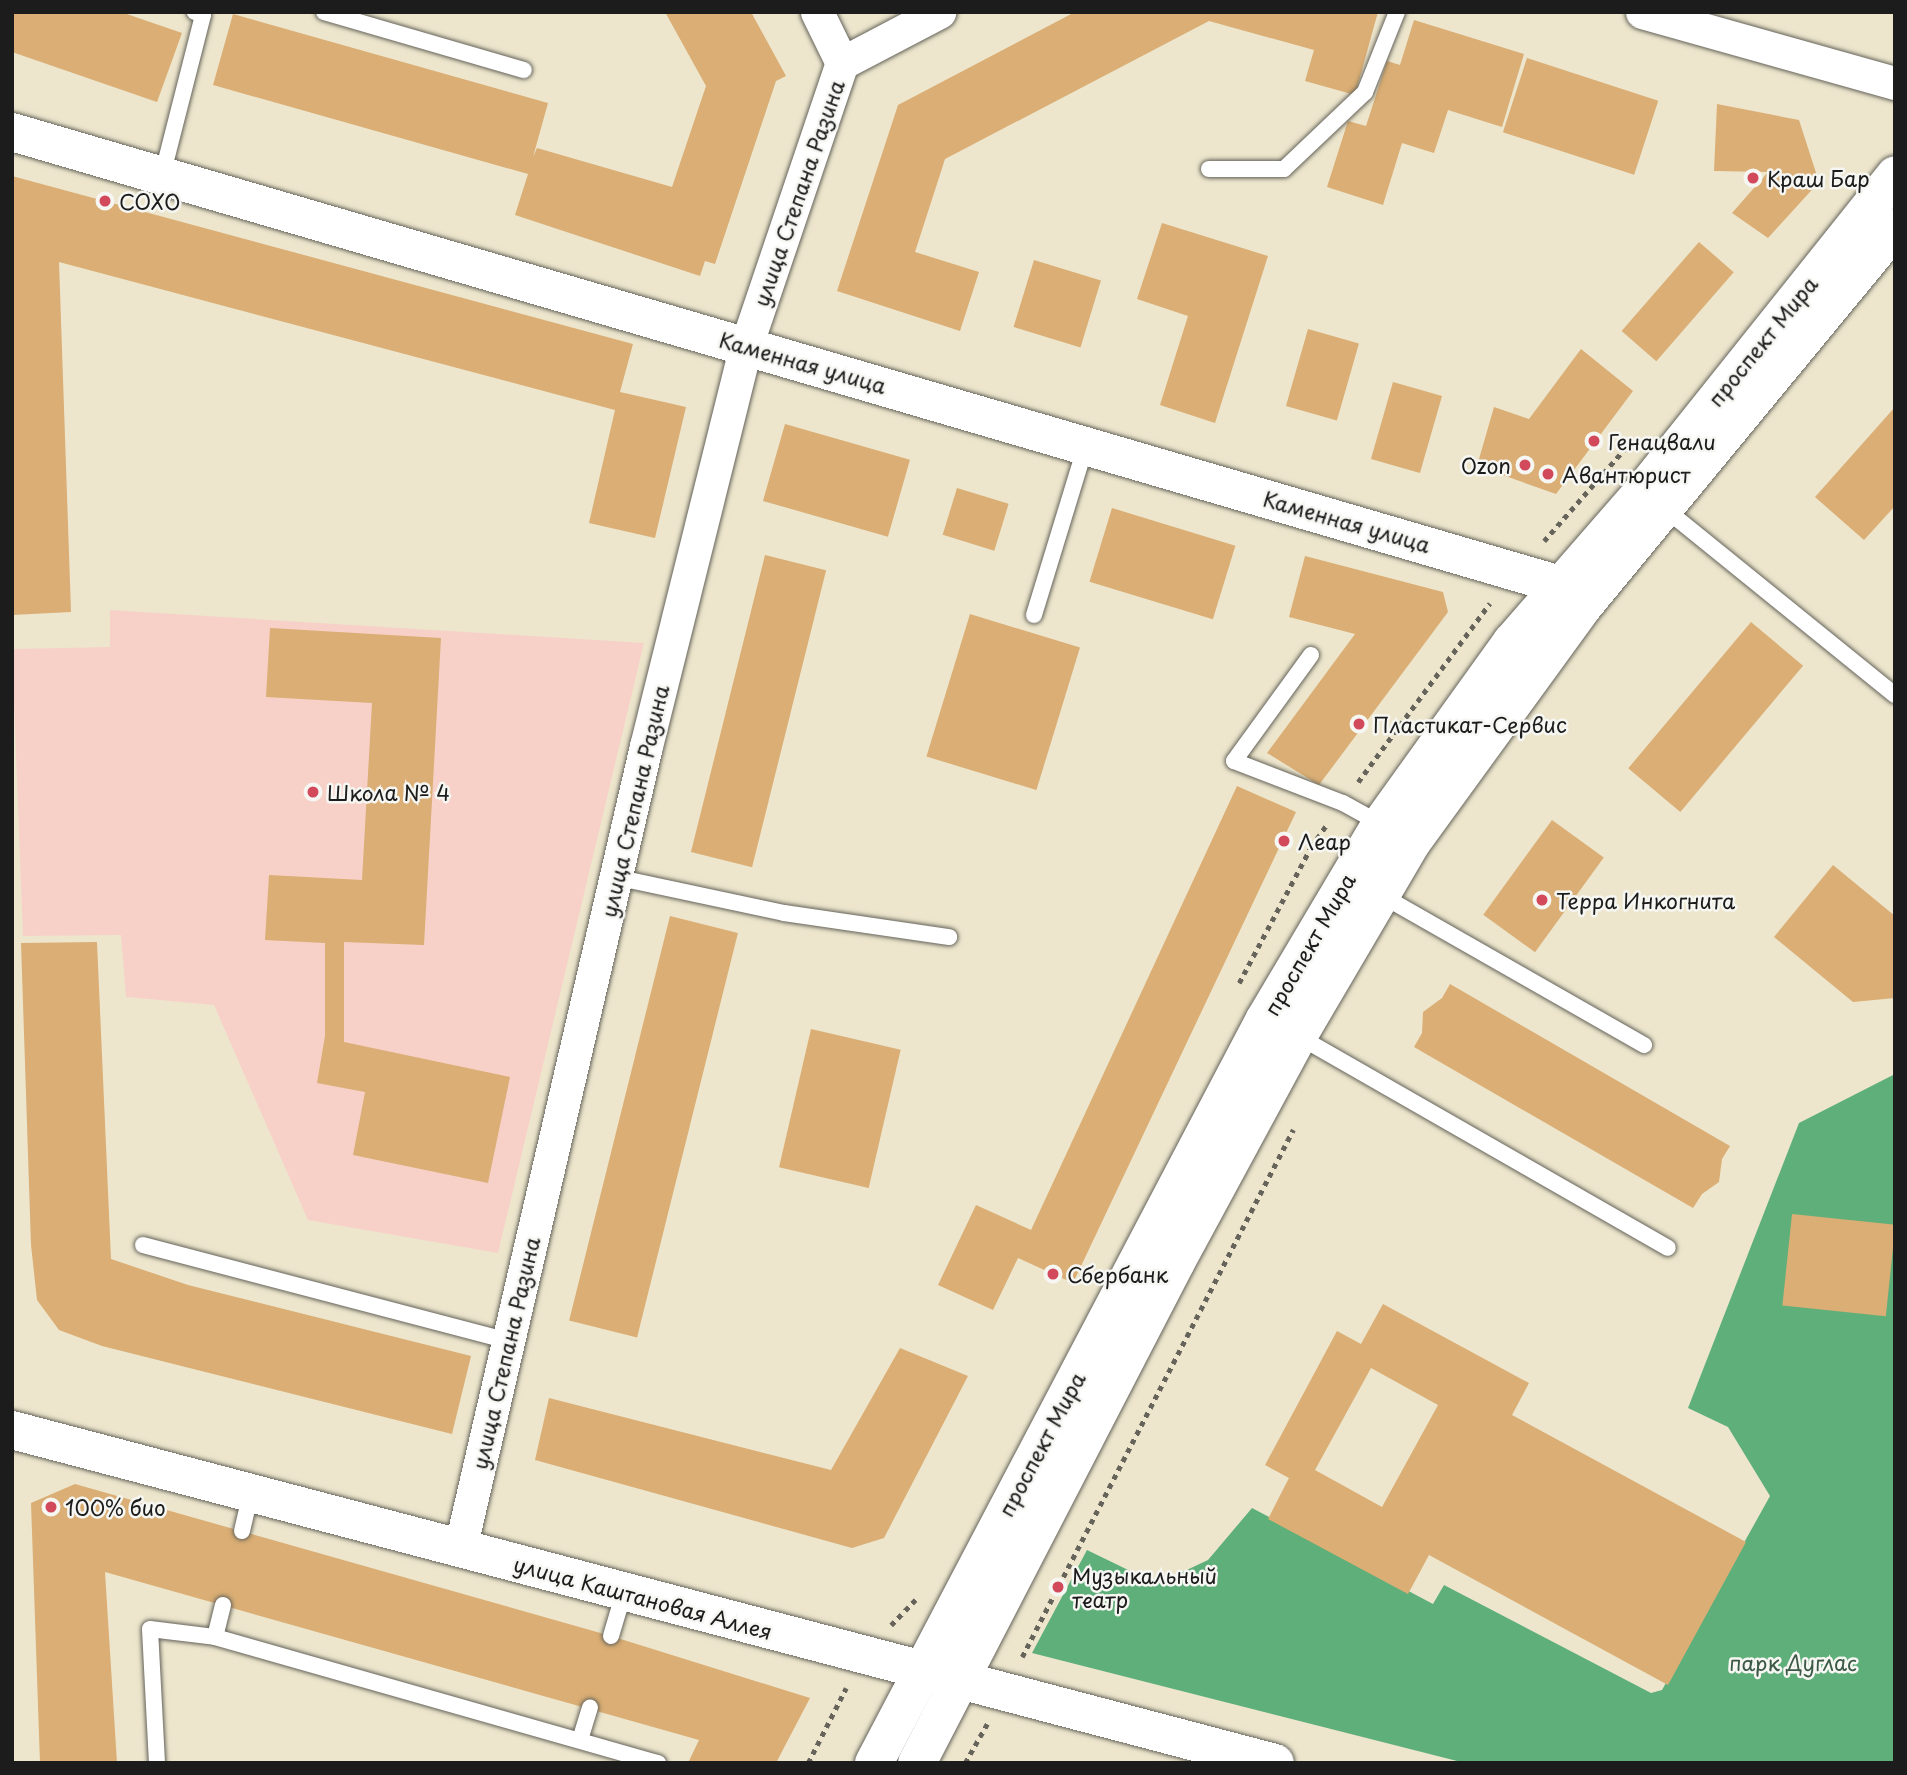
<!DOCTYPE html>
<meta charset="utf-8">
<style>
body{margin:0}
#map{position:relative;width:1907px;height:1775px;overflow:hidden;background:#ede6cd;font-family:"Playpen Sans",sans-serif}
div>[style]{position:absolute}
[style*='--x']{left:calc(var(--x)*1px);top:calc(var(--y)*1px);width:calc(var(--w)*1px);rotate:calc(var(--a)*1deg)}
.built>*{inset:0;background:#f7d1c7}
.forest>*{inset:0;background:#5faf7a}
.building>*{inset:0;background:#daae74;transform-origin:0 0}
.path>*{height:4.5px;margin-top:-2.25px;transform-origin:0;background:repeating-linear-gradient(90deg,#65635a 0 5px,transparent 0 10px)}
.roads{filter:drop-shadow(0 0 2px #65635a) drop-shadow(0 0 2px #65635a)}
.lane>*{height:16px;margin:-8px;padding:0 8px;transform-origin:8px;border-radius:8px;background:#fff}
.street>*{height:33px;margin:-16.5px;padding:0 16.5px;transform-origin:16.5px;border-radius:16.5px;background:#fff}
.secondary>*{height:38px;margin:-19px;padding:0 19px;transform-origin:19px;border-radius:19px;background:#fff}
.dots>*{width:19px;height:19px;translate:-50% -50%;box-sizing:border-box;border:4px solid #f6f6f2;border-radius:50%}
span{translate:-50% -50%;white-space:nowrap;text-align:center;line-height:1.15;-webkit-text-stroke:5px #f6f6f2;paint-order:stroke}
.poi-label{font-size:21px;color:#1c1c1c}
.left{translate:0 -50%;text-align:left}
.right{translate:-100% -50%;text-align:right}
.street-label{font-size:21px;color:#1c1c1c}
.park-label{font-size:21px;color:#3b5945}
.frame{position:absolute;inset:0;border:14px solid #1c1c1c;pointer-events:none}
</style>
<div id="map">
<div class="built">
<div style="clip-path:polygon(110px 610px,644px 643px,498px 1253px,308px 1220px,214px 1005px,126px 997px,121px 935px,23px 936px,12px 649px,110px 647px)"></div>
</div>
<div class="forest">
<div style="clip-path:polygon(1895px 1074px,1895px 1763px,1465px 1763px,1032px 1653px,1087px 1550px,1157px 1584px,1208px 1560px,1252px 1508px,1433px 1604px,1444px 1585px,1651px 1693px,1662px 1690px,1770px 1496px,1728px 1427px,1688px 1408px,1799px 1123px)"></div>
</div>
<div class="building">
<div style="clip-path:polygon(12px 12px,121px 12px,182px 33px,157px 102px,12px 52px)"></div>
<div style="clip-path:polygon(665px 12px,751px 12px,786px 76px,776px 81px,715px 264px,705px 261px,700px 276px,515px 215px,528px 174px,213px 85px,233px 14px,548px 103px,533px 157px,537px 148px,672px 187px,706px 86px)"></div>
<div style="clip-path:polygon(1075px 12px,1378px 12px,1355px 95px,1305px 81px,1314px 50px,1209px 21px,945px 159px,915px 252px,979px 272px,960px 331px,837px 291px,898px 105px)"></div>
<div style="clip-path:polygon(1414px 20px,1524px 54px,1502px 127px,1448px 110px,1434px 153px,1402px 143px,1383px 205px,1327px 187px,1348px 121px,1366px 126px,1387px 61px,1400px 65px)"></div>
<div style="left:1527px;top:58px;width:138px;height:78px;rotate:18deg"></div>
<div style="clip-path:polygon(1717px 104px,1799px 120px,1819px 182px,1768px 238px,1732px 213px,1768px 172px,1714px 171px)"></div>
<div style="clip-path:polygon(12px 176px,633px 344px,620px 392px,686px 407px,655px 538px,589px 523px,615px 410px,59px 262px,71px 612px,12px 615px)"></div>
<div style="clip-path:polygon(1162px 223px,1268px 256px,1215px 423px,1160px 405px,1188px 316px,1137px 299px)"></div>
<div style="left:1699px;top:242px;width:46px;height:118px;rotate:41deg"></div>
<div style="left:1034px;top:260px;width:70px;height:70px;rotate:17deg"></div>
<div style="left:1308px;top:329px;width:53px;height:80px;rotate:16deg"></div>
<div style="clip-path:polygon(1581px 349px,1633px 391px,1556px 494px,1477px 466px,1494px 407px,1529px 419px)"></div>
<div style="left:1393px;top:382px;width:51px;height:80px;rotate:16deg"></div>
<div style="clip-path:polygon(1895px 407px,1895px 506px,1864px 540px,1815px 497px)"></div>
<div style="left:785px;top:424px;width:130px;height:80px;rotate:16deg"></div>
<div style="left:957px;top:488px;width:54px;height:49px;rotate:17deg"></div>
<div style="left:1112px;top:508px;width:129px;height:77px;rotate:17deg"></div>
<div style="left:765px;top:555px;width:63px;height:306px;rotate:14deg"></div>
<div style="clip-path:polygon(1305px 556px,1443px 592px,1448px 612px,1319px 785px,1267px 753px,1355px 634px,1289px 617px)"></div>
<div style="left:970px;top:614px;width:115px;height:149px;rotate:17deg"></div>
<div style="left:1751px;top:622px;width:68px;height:191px;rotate:40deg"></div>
<div style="clip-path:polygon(270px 628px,441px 638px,424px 945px,344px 942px,344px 1042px,510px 1077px,488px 1183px,353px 1155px,365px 1092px,317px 1083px,325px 1036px,325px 943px,265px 940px,269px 875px,362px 880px,372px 703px,266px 697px)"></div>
<div style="clip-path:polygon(1237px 786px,1296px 812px,1073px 1283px,1018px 1258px,993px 1310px,938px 1285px,976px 1205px,1031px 1230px)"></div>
<div style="left:1552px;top:820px;width:64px;height:117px;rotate:36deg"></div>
<div style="clip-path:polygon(1833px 865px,1895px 916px,1895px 998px,1853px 1002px,1774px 937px)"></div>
<div style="left:670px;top:916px;width:70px;height:417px;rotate:14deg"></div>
<div style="clip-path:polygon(97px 942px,111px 1259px,188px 1285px,471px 1356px,452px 1434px,102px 1346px,59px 1330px,37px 1300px,31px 1245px,21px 943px)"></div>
<div style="clip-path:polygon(1450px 984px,1730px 1146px,1722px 1159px,1719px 1182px,1702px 1194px,1693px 1208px,1414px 1047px,1422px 1033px,1423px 1012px,1442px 998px)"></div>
<div style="left:811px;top:1029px;width:92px;height:142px;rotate:13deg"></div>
<div style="left:1792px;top:1214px;width:104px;height:92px;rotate:6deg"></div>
<div style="clip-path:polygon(evenodd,1383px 1304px,1529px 1383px,1512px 1415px,1746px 1542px,1668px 1685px,1429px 1555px,1408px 1594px,1268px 1519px,1289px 1478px,1265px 1465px,1337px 1331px,1361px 1344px,1383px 1304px,1371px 1368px,1438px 1405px,1382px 1507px,1315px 1470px,1371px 1368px)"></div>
<div style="clip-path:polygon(900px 1348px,968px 1376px,884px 1538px,852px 1548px,535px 1460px,549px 1398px,831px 1470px)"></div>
<div style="clip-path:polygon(75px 1484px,611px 1636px,810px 1698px,776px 1763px,688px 1763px,699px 1740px,105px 1572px,117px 1763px,40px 1763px,31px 1503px)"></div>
</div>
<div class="path">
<div style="--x:1544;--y:541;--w:138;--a:-48.8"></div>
<div style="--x:1358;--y:782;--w:222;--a:-53.6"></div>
<div style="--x:1239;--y:983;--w:154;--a:-62.1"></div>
<div style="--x:1311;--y:847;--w:29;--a:-55"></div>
<div style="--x:891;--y:1625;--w:36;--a:-46"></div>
<div style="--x:1022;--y:1657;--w:593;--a:-62.79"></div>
<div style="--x:808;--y:1763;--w:84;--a:-63.1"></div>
<div style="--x:965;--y:1763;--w:45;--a:-60.6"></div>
</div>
<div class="roads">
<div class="lane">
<div style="--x:324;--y:12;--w:208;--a:16.2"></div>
<div style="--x:1209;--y:169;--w:75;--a:0"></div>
<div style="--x:1284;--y:169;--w:112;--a:-43.5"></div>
<div style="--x:1365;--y:92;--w:86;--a:-68.2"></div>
<div style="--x:162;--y:176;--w:166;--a:-75.7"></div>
<div style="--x:203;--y:15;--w:9;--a:-159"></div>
<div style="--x:1664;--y:508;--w:297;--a:39"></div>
<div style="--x:1034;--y:615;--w:178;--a:-73"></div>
<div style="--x:1311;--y:655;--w:131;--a:126"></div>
<div style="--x:1234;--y:761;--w:117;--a:21.1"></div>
<div style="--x:1343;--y:803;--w:43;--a:28.9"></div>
<div style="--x:615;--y:877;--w:173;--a:12"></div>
<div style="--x:784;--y:913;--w:167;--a:8.3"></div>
<div style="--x:1381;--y:895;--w:303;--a:29.7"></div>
<div style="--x:1298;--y:1036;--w:426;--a:29.8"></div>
<div style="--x:143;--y:1245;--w:377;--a:14.7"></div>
<div style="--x:242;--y:1531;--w:39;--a:-77"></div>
<div style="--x:611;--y:1636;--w:46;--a:-73.5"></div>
<div style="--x:215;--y:1637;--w:33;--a:-76"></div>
<div style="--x:580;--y:1740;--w:34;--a:-73"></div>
<div style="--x:157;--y:1763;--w:134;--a:-93"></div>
<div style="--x:150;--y:1629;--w:65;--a:7"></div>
<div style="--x:215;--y:1637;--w:461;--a:15.9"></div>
</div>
<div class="street">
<div style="--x:817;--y:12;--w:57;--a:63.9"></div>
<div style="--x:1642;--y:12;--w:263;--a:15.7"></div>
<div style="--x:842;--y:63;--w:110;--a:-27.7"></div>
<div style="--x:460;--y:1549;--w:824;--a:-76.96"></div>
<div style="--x:646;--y:746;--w:412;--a:-76"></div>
<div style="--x:746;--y:346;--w:299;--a:-71.3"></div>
</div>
<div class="secondary">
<div style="--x:12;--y:132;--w:1638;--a:16.31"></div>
<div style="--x:12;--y:1430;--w:1306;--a:14.77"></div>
<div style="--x:874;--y:1763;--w:840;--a:-62.28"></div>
<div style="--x:1265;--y:1019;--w:227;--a:-59.3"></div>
<div style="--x:1381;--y:824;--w:224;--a:-54.3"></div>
<div style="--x:1512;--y:642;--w:195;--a:-49"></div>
<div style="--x:1640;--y:495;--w:409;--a:-51.4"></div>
<div style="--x:917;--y:1763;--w:564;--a:-62.66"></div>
<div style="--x:1176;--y:1262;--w:257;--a:-61.6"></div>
<div style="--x:1298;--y:1036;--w:225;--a:-59.6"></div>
<div style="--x:1412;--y:842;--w:288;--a:-54"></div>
<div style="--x:1581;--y:609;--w:494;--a:-50.5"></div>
</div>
</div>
<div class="dots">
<div style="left:1753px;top:178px;background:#d1495b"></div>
<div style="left:105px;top:201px;background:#d1495b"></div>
<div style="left:1594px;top:441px;background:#d1495b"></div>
<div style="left:1525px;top:465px;background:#d1495b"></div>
<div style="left:1548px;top:474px;background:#d1495b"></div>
<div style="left:1359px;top:724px;background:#d1495b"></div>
<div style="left:313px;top:792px;background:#d1495b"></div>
<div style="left:1284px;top:841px;background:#d1495b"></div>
<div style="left:1542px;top:900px;background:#d1495b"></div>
<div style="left:1053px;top:1274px;background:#d1495b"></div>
<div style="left:51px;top:1507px;background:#d1495b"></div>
<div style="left:1058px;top:1587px;background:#d1495b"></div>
</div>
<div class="poi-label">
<span class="left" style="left:1767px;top:178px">Краш Бар</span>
<span class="left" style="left:119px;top:201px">СОХО</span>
<span class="left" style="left:1608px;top:441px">Генацвали</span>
<span class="right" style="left:1511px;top:465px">Ozon</span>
<span class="left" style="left:1562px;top:474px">Авантюрист</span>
<span class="left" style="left:1373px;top:724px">Пластикат-Сервис</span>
<span class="left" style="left:327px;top:792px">Школа № 4</span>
<span class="left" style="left:1298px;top:841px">Леар</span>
<span class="left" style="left:1556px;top:900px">Терра Инкогнита</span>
<span class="left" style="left:1067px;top:1274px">Сбербанк</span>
<span class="left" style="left:65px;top:1507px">100% био</span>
<span class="left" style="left:1072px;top:1587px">Музыкальный<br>театр</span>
</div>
<div class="street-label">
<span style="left:798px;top:193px;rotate:-71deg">улица Степана Разина</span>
<span style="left:1762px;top:341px;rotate:-51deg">проспект Мира</span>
<span style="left:803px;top:362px;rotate:16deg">Каменная улица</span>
<span style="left:1347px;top:521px;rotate:16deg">Каменная улица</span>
<span style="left:634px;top:801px;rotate:-77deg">улица Степана Разина</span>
<span style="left:1309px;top:944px;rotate:-60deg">проспект Мира</span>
<span style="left:505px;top:1353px;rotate:-77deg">улица Степана Разина</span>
<span style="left:1041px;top:1444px;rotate:-62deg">проспект Мира</span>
<span style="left:643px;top:1597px;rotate:15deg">улица Каштановая Аллея</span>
</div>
<div class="park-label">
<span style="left:1793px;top:1662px">парк Дуглас</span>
</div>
<div class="frame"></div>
</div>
